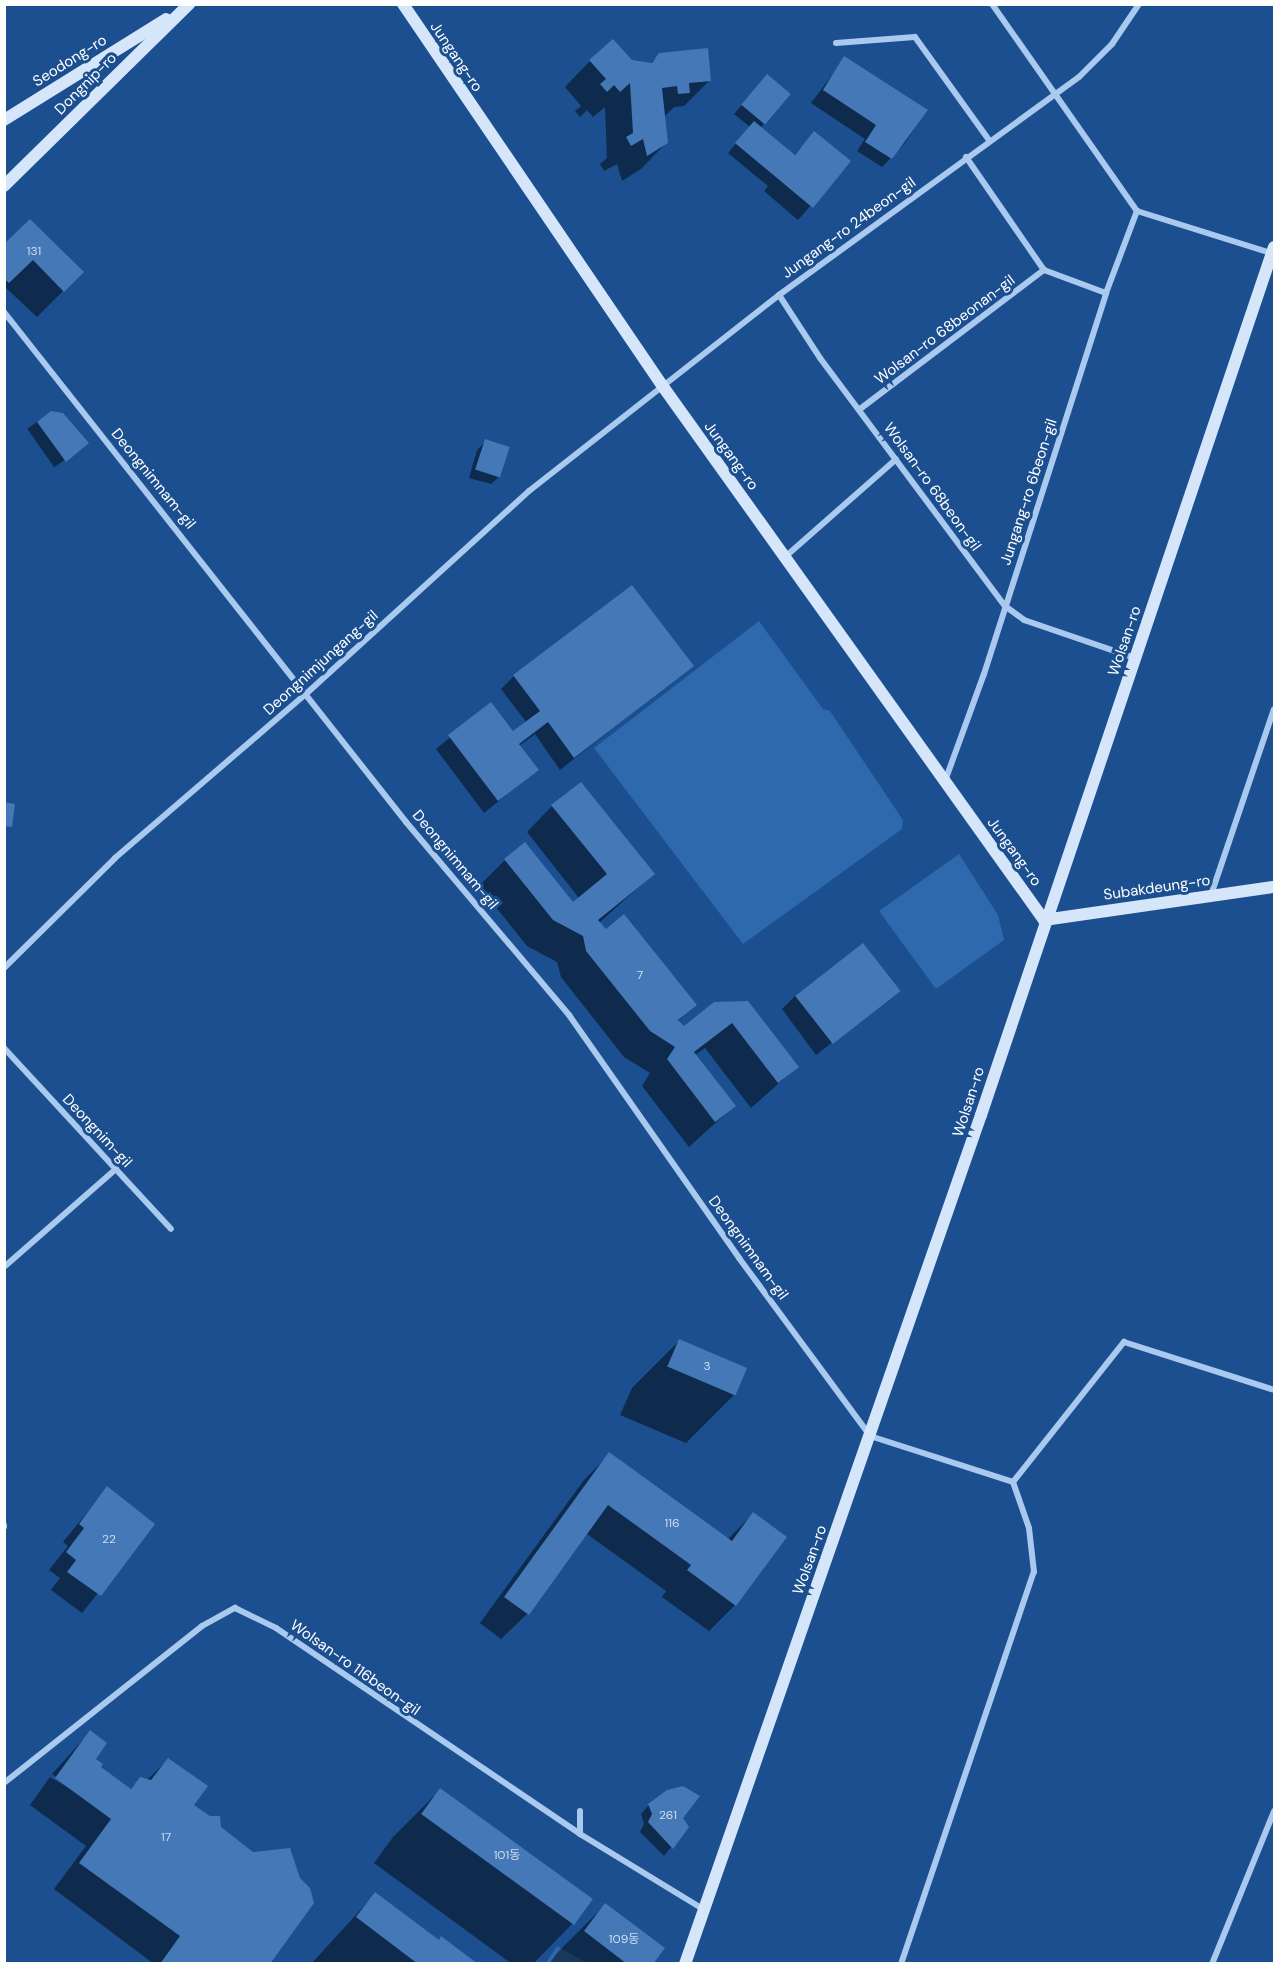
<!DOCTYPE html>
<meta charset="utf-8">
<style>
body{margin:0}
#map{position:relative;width:1279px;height:1968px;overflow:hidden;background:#1b4f8f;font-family:"DM Sans","Noto Sans KR",sans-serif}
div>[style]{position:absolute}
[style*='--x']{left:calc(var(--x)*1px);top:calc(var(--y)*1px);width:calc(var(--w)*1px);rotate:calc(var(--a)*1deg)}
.green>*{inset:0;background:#2e69ad}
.shadow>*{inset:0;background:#0007;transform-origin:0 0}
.building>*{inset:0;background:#4478b7;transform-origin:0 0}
.street>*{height:6px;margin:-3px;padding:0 3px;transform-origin:3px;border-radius:3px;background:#a9c9ee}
.secondary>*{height:12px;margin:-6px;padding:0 6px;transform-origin:6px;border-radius:6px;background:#d6e6fa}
span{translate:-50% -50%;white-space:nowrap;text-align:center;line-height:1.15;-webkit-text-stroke:6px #1b4f8f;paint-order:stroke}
.number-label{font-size:12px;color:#d0dded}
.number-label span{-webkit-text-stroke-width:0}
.street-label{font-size:15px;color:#fff}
.frame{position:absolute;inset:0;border:6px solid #fff;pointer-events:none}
</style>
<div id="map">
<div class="green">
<div style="clip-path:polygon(759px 621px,823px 709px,830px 711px,903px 820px,902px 829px,743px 944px,594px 748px)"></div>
<div style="clip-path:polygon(959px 854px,998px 915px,1004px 940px,936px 989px,879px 911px)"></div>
<div style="clip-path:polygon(557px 1946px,587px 1963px,546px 1963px)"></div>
</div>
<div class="shadow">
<div style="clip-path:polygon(660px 54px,710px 80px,684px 106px,674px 107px,664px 117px,667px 142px,641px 169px,622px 181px,617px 164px,604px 171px,600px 164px,607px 158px,605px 107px,593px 117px,587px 110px,580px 117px,575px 111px,581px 106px,565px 87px,590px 61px,650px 64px)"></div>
<div style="clip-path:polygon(845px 58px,926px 111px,905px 143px,882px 167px,857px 151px,865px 139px,811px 103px)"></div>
<div style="clip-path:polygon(759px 85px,764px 124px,760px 128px,793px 156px,815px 133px,849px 162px,798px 220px,764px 191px,768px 186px,728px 153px,750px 127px,734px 114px)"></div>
<div style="clip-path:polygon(4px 246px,82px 272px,37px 317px,4px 286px)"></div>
<div style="left:51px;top:412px;width:47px;height:29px;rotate:55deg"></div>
<div style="clip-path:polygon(486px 441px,500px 476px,491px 484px,469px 478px,477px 450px)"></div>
<div style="clip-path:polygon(692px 666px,560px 770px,535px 734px,519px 746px,537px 770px,484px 813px,436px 749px,491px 704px,513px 733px,527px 723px,501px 689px,514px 676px)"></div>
<div style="clip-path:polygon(552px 806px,653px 874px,599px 923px,695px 1005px,678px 1021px,684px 1028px,715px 1003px,797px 1067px,751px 1108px,705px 1048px,695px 1055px,734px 1106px,689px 1147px,642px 1086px,650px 1073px,624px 1057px,561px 977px,557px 962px,527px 946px,479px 886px,505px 860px,573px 904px,579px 898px,527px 832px)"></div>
<div style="clip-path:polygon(898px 991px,816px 1055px,782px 1009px,795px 996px)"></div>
<div style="clip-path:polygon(680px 1340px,734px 1395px,686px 1443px,620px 1415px,632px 1388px)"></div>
<div style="clip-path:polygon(610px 1454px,727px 1540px,753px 1514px,735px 1605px,709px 1631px,662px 1597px,666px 1591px,587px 1534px,527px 1614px,501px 1639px,480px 1623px,584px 1480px)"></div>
<div style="clip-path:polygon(107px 1488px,153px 1524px,82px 1613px,51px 1590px,60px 1578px,49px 1570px,68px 1546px,63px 1542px)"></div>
<div style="clip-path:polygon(90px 1732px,98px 1768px,129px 1790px,140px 1779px,147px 1780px,168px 1760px,192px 1805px,220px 1827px,268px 1964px,154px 1964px,54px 1889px,86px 1846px,30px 1805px,50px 1777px,77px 1793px,52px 1774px)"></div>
<div style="clip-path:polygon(440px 1790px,591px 1899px,572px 1924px,533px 1964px,512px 1964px,374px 1863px,393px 1837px)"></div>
<div style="clip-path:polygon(649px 1805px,682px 1818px,687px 1827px,664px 1856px,640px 1832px,644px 1824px,641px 1814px)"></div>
<div style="clip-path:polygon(375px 1894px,438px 1941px,475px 1964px,311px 1964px)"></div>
<div style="clip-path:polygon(605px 1905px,651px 1964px,549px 1964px,557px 1953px)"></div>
</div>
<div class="building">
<div style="clip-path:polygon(613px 39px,632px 60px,652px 63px,659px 53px,708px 48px,711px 81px,689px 83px,690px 93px,678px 94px,677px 86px,662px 88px,668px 143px,647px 156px,643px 139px,631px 146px,626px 137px,633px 133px,630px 83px,620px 92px,614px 85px,607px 92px,600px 84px,606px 79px,589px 60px)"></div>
<div style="clip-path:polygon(844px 56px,928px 110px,892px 159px,865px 142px,876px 125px,823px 90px)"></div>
<div style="left:767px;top:74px;width:31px;height:40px;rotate:40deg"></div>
<div style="clip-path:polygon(754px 121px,795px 155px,814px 131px,851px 161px,813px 208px,735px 143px)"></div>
<div style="clip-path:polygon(30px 219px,84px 272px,64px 292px,33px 260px,9px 283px,4px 279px,4px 244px)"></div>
<div style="clip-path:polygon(51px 411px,63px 413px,89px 443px,66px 462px,37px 422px)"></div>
<div style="left:485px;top:439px;width:26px;height:32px;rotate:18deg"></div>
<div style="clip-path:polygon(632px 585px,694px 666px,574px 758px,548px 722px,519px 744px,539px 770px,498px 801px,448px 735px,491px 702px,513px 731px,540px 711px,513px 675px)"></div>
<div style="clip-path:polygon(581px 782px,655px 874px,598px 920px,606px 929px,624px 914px,697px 1005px,678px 1020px,684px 1026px,714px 1002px,748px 1001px,799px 1067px,778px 1083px,732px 1023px,694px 1052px,736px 1106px,715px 1122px,667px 1059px,675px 1047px,650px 1031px,586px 951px,583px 936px,553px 920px,504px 859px,525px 842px,573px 902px,607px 874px,551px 805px)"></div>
<div style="clip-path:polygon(4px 802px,15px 804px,12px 827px,4px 826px)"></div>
<div style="left:863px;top:943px;width:61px;height:86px;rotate:52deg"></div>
<div style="left:679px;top:1339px;width:74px;height:30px;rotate:23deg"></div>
<div style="clip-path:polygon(609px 1452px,732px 1541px,753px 1512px,787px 1537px,736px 1606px,687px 1570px,691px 1565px,608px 1505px,529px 1615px,504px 1597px)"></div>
<div style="clip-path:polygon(107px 1486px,155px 1524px,101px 1596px,67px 1572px,76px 1560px,66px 1552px,84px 1528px,79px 1524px)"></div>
<div style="clip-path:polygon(90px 1730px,107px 1743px,96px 1759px,103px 1764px,101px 1767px,131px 1789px,140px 1777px,151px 1780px,168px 1758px,208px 1786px,194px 1805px,210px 1816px,220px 1816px,221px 1827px,253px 1852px,290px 1848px,300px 1878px,310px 1888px,314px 1903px,270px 1964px,160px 1964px,180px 1936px,79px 1863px,111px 1819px,55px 1778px)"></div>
<div style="clip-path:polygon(683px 1786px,700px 1796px,683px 1818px,689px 1827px,673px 1849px,648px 1822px,652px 1814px,648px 1804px,667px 1790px)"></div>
<div style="left:440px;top:1788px;width:189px;height:32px;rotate:36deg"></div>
<div style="clip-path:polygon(375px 1892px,439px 1940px,441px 1936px,478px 1964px,418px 1964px,356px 1917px)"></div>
<div style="clip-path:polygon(605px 1903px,665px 1948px,653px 1964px,627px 1964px,584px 1931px)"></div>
</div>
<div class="street">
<div style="--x:992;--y:4;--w:253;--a:55"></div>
<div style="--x:1137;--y:211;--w:144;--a:17.4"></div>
<div style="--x:836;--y:43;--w:79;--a:-4.3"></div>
<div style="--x:915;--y:37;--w:127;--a:54.3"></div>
<div style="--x:966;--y:157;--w:137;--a:55.4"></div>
<div style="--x:1044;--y:270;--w:66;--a:20.4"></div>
<div style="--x:779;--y:295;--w:75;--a:56.9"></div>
<div style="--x:820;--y:358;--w:309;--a:53.3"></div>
<div style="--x:1005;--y:606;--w:24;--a:36"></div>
<div style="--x:1024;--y:620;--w:117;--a:18.9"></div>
<div style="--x:4;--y:312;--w:649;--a:51.75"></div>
<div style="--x:406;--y:822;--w:253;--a:49.8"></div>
<div style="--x:569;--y:1015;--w:297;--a:55"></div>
<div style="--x:739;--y:1258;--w:221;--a:53.6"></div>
<div style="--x:870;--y:1436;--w:150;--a:17.8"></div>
<div style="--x:860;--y:409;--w:231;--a:-37.1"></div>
<div style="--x:785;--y:557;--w:148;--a:-41.4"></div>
<div style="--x:945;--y:781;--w:114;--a:-70"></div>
<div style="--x:984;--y:674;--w:400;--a:-72.2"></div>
<div style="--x:1106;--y:293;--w:88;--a:-69.3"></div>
<div style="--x:1211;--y:895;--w:196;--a:-71.3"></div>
<div style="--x:4;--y:968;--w:156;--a:-44.7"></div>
<div style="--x:115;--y:858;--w:253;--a:-40.7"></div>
<div style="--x:307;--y:693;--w:300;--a:-42.3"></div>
<div style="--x:529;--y:491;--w:318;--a:-38.1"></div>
<div style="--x:779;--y:295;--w:371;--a:-36"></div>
<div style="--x:1079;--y:77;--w:47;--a:-45"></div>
<div style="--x:1112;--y:44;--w:48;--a:-56"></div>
<div style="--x:4;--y:1048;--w:246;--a:47.3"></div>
<div style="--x:4;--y:1267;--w:149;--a:-41.2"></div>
<div style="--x:1013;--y:1482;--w:179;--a:-51.6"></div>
<div style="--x:1124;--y:1342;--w:157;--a:17.7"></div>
<div style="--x:4;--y:1525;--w:2;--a:90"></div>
<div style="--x:4;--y:1783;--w:253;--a:-38.4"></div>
<div style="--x:202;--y:1626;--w:38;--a:-29"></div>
<div style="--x:235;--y:1608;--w:46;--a:26"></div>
<div style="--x:276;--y:1628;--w:367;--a:34.1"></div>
<div style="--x:580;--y:1834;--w:144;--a:31.4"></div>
<div style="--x:580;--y:1834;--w:23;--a:-90"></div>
<div style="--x:901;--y:1964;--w:414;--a:-71.3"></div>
<div style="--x:1034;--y:1572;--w:44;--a:-96.5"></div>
<div style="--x:1029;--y:1528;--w:49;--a:-109.2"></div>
<div style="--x:1212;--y:1964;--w:165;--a:-67.9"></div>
</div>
<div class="secondary">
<div style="--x:403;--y:4;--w:464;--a:55.8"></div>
<div style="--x:664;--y:388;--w:654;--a:54.46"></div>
<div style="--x:4;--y:120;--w:191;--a:-31.9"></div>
<div style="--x:4;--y:186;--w:260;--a:-44.5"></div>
<div style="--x:1044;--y:920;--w:232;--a:-8.2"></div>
<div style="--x:685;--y:1964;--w:899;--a:-70.78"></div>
<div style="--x:981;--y:1115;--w:916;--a:-71.35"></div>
</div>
<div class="number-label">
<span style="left:34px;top:252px">131</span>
<span style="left:640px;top:976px">7</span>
<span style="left:707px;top:1367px">3</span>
<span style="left:672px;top:1524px">116</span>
<span style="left:109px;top:1540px">22</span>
<span style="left:668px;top:1816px">261</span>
<span style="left:166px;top:1838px">17</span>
<span style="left:507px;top:1856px">101동</span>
<span style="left:624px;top:1940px">109동</span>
</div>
<div class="street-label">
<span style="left:456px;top:57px;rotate:56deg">Jungang-ro</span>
<span style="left:70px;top:61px;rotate:-32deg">Seodong-ro</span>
<span style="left:86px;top:84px;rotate:-45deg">Dongnip-ro</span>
<span style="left:849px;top:228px;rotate:-36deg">Jungang-ro 24beon-gil</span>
<span style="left:945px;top:330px;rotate:-37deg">Wolsan-ro 68beonan-gil</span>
<span style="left:731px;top:456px;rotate:54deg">Jungang-ro</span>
<span style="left:153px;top:479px;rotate:51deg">Deongnimnam-gil</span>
<span style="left:932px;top:487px;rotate:54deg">Wolsan-ro 68beon-gil</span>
<span style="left:1029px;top:492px;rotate:-72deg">Jungang-ro 6beon-gil</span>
<span style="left:1125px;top:641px;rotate:-71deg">Wolsan-ro</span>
<span style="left:321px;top:663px;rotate:-42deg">Deongnimjungang-gil</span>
<span style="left:1014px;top:852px;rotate:54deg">Jungang-ro</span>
<span style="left:455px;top:860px;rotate:50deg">Deongnimnam-gil</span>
<span style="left:1157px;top:888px;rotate:-8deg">Subakdeung-ro</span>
<span style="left:969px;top:1102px;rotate:-72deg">Wolsan-ro</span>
<span style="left:97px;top:1131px;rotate:47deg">Deongnim-gil</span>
<span style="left:748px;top:1248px;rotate:54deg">Deongnimnam-gil</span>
<span style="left:810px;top:1560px;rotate:-70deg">Wolsan-ro</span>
<span style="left:355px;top:1668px;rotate:35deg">Wolsan-ro 116beon-gil</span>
</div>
<div class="frame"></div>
</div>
